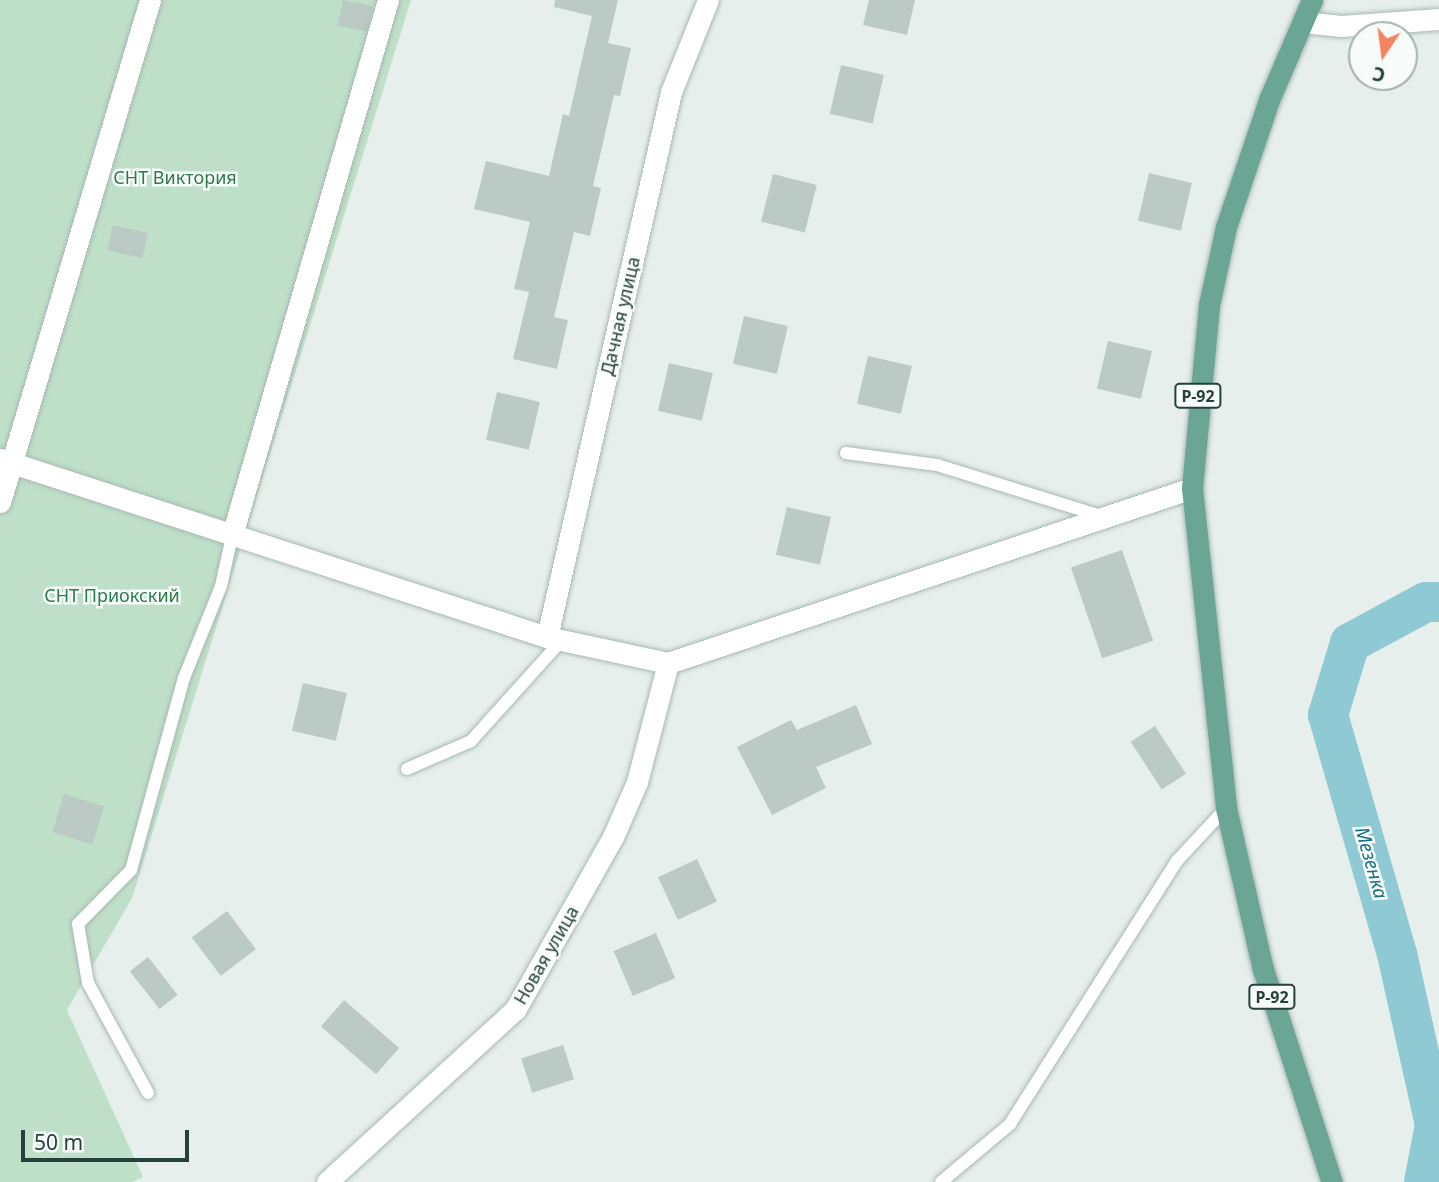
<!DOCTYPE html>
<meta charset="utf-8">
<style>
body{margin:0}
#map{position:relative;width:1439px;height:1182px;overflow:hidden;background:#e6efeb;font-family:"Noto Sans",sans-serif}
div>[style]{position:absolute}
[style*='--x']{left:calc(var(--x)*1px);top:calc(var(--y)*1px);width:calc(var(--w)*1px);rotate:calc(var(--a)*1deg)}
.green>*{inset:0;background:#bfe0c8}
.river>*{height:40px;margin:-20px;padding:0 20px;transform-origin:20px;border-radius:20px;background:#8ec9d4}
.building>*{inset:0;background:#bbcac4;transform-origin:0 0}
.roads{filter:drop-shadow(0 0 2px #a8b8b2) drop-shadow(0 0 2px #a8b8b2)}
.lane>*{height:12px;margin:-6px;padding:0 6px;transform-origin:6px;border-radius:6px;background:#fff}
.street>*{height:21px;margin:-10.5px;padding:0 10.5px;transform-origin:10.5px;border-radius:10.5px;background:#fff}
.primary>*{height:21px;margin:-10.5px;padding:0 10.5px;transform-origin:10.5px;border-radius:10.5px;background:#6aa596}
span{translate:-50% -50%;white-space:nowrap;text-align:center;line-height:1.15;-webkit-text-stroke:5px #f7fbf9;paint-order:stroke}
.shield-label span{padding:2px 5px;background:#f7fbf9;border:2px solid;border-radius:5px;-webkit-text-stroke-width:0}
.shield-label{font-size:16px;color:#24423a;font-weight:700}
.park-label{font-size:18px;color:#2d7a4b}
.street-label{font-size:18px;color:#24423a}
.water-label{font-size:19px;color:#1c6f80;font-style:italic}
.north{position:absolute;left:1348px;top:21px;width:70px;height:70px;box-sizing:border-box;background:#f7fbf9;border:2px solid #a3b1ad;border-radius:50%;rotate:193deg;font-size:19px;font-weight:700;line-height:28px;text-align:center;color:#24423a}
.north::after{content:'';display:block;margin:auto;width:24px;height:32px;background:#f4845f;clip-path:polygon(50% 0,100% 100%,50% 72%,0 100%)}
.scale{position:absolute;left:21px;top:1130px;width:168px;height:32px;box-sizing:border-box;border:4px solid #24423a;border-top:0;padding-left:9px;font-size:21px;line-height:24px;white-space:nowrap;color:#24423a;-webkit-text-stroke:5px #f7fbf9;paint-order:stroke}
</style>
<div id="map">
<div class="green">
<div style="clip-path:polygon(0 0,411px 0,132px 898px,67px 1010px,143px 1177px,132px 1182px,0 1182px)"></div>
</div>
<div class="river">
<div style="--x:1424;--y:1182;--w:58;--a:-79.1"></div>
<div style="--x:1435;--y:1125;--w:175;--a:-102.5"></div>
<div style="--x:1397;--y:954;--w:249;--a:-106.1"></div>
<div style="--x:1328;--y:715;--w:75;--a:-73"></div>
<div style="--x:1350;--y:643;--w:86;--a:-28.3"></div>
<div style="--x:1426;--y:602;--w:13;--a:0"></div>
</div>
<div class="building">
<div style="left:343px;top:0;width:30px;height:26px;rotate:12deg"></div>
<div style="clip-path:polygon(555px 0,618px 0,608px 43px,631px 48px,620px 96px,614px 95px,593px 186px,601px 188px,590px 236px,574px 232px,554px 317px,568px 320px,557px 369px,513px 359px,529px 292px,514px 289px,530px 222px,474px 209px,486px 161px,549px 176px,563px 114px,569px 116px,592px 16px,554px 7px)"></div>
<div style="clip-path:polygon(869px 0,915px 0,907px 35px,863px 25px)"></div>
<div style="left:841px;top:65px;width:44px;height:50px;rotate:13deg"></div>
<div style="left:1149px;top:173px;width:44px;height:49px;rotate:13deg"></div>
<div style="left:773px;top:174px;width:45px;height:49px;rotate:14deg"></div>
<div style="left:113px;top:225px;width:36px;height:26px;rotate:13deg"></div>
<div style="left:744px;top:316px;width:45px;height:49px;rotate:13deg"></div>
<div style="left:1108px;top:341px;width:45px;height:49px;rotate:13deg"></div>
<div style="left:868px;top:356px;width:45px;height:49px;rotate:13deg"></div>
<div style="left:669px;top:363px;width:45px;height:49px;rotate:13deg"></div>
<div style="left:497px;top:392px;width:44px;height:49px;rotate:13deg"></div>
<div style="left:787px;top:507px;width:45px;height:49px;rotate:13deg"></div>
<div style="left:1122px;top:550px;width:96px;height:54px;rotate:71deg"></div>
<div style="left:303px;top:683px;width:45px;height:49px;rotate:13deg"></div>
<div style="clip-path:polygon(856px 705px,872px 744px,816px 767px,826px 788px,772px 815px,737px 747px,791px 720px,797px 730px)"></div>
<div style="left:1155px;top:726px;width:57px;height:29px;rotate:57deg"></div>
<div style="left:64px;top:794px;width:42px;height:40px;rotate:17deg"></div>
<div style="left:697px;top:859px;width:47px;height:43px;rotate:65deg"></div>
<div style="left:227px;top:911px;width:48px;height:44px;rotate:53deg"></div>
<div style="left:656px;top:933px;width:49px;height:46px;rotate:67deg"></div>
<div style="left:148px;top:957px;width:48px;height:23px;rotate:52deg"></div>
<div style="left:344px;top:1000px;width:73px;height:35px;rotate:41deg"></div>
<div style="left:563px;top:1045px;width:36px;height:44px;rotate:72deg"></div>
</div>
<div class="roads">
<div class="lane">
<div style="--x:846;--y:453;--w:92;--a:7.5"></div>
<div style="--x:937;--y:465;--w:175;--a:17.3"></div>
<div style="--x:407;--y:769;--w:70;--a:-23.6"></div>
<div style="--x:471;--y:741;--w:135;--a:-48"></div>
<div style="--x:148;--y:1093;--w:125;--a:-118.6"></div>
<div style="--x:88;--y:983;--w:60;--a:-99.6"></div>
<div style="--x:78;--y:924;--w:76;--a:-45.5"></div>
<div style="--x:131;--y:870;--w:199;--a:-74.6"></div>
<div style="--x:184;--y:678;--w:99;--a:-68.1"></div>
<div style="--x:221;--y:586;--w:55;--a:-77.5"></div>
<div style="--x:941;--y:1182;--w:90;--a:-40"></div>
<div style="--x:1010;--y:1124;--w:312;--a:-57.6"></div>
<div style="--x:1177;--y:861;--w:72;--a:-47.2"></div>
</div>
<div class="street">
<div style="--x:1303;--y:22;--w:38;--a:6"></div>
<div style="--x:1341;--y:26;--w:98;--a:-4.1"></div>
<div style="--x:0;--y:459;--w:575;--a:18.03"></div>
<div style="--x:547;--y:637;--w:124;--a:12.1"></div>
<div style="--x:668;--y:663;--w:552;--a:-18.47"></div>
<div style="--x:0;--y:502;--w:524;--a:-73.36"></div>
<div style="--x:233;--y:532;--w:554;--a:-73.76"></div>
<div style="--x:547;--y:637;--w:559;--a:-77.18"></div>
<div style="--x:671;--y:92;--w:99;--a:-68.1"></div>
<div style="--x:327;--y:1182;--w:255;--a:-42.5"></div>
<div style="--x:515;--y:1010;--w:199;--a:-60.5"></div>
<div style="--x:613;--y:837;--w:60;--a:-66.4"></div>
<div style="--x:637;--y:782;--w:123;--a:-75.4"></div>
</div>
<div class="primary">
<div style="--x:1312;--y:0;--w:109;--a:113.3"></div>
<div style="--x:1269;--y:100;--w:134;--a:108.7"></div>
<div style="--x:1226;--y:227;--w:80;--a:102.3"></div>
<div style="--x:1209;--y:305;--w:184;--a:95.3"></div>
<div style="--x:1192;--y:488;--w:322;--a:83.9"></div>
<div style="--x:1226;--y:808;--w:165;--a:77.1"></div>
<div style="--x:1263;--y:969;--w:224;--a:72.1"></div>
</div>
</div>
<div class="shield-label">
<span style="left:1198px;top:396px">Р-92</span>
<span style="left:1272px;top:997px">Р-92</span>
</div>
<div class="park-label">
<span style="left:175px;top:177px">СНТ Виктория</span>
<span style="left:112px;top:595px">СНТ Приокский</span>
</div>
<div class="street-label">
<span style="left:620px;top:316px;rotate:-77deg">Дачная улица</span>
<span style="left:546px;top:955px;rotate:-60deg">Новая улица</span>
</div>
<div class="water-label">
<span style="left:1371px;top:863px;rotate:74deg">Мезенка</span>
</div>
<div class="north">С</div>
<div class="scale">50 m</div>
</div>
